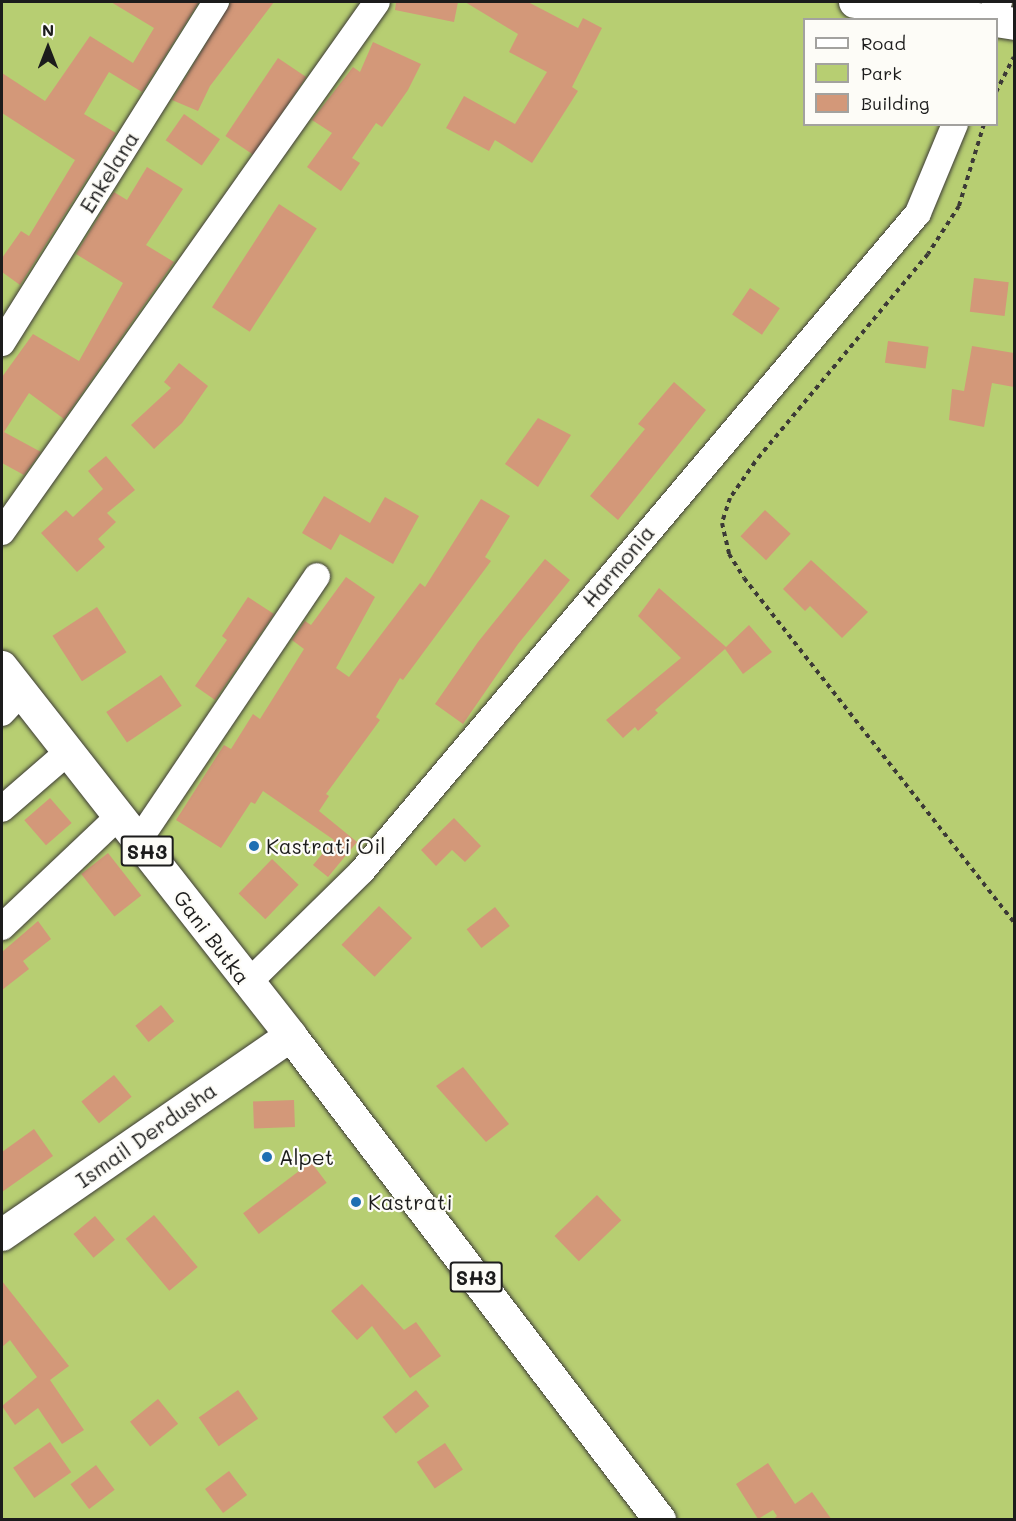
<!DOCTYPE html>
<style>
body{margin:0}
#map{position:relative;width:1016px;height:1521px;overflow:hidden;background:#f3e3c8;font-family:Mali,sans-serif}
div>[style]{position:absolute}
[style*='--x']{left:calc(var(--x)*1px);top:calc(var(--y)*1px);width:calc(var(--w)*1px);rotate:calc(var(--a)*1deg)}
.green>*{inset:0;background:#b7ce72}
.building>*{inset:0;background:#d39879;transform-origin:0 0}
.path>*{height:4px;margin-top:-2px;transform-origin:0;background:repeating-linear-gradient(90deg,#3c3a36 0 4.5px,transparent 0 9px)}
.roads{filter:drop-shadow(0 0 2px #3c3a36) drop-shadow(0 0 2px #3c3a36)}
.minor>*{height:26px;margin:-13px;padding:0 13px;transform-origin:13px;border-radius:13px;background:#fff}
.major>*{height:32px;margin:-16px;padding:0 16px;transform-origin:16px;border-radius:16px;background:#fff}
.dots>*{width:16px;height:16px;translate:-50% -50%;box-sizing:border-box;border:3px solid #fdfcf7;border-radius:50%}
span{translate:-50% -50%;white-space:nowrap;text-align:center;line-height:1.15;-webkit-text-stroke:4.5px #fdfcf7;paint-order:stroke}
.shield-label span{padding:2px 4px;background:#fdfcf7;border:2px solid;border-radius:4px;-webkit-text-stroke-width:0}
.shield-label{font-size:20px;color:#1c1c1c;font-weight:700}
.street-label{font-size:21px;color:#1c1c1c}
.poi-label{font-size:21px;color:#1c1c1c}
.left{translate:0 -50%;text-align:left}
.frame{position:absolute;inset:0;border:3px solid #1c1c1c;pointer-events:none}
.legend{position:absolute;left:803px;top:18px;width:195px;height:108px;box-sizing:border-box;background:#fdfcf7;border:2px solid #a3a29f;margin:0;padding:8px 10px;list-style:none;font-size:18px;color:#1c1c1c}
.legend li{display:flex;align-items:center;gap:12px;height:30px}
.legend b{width:30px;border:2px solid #a3a29f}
.north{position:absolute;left:18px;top:18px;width:60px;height:60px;-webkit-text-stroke:4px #fdfcf7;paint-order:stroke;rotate:0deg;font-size:16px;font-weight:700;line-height:24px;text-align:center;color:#1c1c1c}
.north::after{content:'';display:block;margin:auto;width:21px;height:27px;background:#1c1c1c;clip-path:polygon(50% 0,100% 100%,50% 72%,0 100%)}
</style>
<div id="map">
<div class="green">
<div style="clip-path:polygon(evenodd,2px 2px,1014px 2px,1014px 1519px,2px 1519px,2px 2px,804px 20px,996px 20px,996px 124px,804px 124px,804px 20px)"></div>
</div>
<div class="building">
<div style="clip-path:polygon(111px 2px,199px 2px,142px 92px,109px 72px,84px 114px,116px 133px,20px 285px,2px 272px,2px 258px,21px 231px,29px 236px,75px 160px,2px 113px,2px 73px,45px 101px,90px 36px,133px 63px,154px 28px)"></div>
<div style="clip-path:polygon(231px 2px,274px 2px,210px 86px,198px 111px,172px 100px)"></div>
<div style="clip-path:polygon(396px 2px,458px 2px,454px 22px,395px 10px)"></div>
<div style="clip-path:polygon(465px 2px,528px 2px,578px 28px,583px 18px,602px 28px,572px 87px,578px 91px,532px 163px,495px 140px,489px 151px,446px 128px,464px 96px,515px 124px,547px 72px,509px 52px,518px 34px)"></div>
<div style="clip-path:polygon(373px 42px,421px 64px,408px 90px,382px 127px,376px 123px,352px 158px,360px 163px,341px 191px,307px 167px,332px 133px,312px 120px,353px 67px,360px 72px)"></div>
<div style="left:278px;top:58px;width:34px;height:94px;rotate:34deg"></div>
<div style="left:184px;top:114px;width:44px;height:32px;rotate:35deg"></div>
<div style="clip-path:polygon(147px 167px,183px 189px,146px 245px,174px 262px,64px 419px,29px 393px,4px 432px,41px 452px,24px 475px,2px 463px,2px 377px,33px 334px,79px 361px,123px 283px,76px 254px,114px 192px,127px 200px)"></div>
<div style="left:279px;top:204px;width:45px;height:123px;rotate:33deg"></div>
<div style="left:974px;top:278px;width:35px;height:34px;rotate:7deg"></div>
<div style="left:750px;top:288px;width:36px;height:32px;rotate:34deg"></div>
<div style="left:888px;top:341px;width:41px;height:22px;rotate:8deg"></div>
<div style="clip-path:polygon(972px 346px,1014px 353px,1014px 387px,992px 383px,984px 427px,949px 420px,952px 389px,964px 391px)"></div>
<div style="clip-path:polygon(179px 363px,208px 386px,182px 423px,154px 449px,131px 425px,171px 388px,164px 382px)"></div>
<div style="clip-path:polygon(674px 382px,706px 410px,618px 520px,590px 496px,645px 429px,638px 424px)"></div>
<div style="clip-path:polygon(538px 418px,571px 435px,538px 487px,505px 464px)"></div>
<div style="clip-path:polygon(106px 456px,135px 490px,107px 513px,116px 522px,98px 539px,105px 547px,77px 572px,41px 533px,66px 510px,73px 517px,103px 489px,88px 471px)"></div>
<div style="clip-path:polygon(324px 496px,370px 523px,385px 497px,419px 516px,393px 564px,340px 534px,331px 550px,302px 533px)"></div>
<div style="clip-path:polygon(481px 499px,510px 516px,485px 557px,491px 561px,403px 680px,400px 678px,376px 717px,380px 720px,326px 794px,329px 796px,319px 811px,357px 842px,328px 877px,313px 865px,334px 840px,263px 791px,255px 804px,251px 802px,221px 848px,176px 820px,224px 745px,231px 749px,253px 714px,260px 719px,304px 649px,292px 640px,305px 621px,311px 625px,346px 577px,375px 597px,336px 668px,349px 677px,420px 583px,425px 587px)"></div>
<div style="left:765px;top:510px;width:35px;height:36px;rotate:43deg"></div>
<div style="clip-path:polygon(545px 559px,570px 580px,518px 644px,463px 724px,435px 704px,478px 642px)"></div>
<div style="clip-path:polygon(811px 560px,868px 612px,842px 638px,810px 606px,805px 611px,783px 589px)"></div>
<div style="clip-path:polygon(659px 588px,726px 647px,749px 625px,772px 652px,743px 674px,725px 649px,655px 710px,658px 713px,638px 731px,635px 727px,623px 738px,606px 720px,681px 658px,638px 616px)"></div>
<div style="clip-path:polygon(248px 597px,274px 614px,215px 700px,195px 686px,227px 640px,222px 636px)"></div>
<div style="left:97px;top:607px;width:54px;height:53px;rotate:57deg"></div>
<div style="left:161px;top:675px;width:37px;height:66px;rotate:56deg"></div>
<div style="left:50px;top:798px;width:33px;height:34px;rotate:49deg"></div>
<div style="clip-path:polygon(454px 818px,481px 846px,465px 862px,452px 850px,436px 866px,421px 850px)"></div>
<div style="left:108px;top:853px;width:54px;height:34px;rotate:52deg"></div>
<div style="left:272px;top:859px;width:37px;height:48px;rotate:44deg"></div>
<div style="left:379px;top:906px;width:46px;height:54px;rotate:44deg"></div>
<div style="left:495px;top:907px;width:24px;height:36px;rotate:52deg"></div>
<div style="clip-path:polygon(38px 921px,51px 939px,23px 961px,29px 969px,2px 990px,2px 952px)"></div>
<div style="left:161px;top:1005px;width:21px;height:33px;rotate:51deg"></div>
<div style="clip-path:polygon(463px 1067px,509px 1124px,486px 1142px,436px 1086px)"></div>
<div style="left:114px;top:1075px;width:28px;height:42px;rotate:51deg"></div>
<div style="left:294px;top:1100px;width:27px;height:41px;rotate:88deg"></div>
<div style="clip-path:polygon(34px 1129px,53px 1156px,2px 1192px,2px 1152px)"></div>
<div style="left:311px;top:1162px;width:26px;height:85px;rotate:53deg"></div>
<div style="left:597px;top:1195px;width:35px;height:59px;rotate:46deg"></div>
<div style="left:154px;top:1215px;width:68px;height:37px;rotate:50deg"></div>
<div style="left:95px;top:1216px;width:31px;height:28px;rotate:50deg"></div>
<div style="clip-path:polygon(2px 1281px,69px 1366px,50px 1380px,84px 1430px,62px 1444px,38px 1408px,15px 1425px,2px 1406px,37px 1377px,10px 1340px,2px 1347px)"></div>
<div style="clip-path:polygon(362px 1284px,404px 1330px,416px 1322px,441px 1356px,410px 1378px,372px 1326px,357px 1340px,331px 1311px)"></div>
<div style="left:238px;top:1390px;width:35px;height:48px;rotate:55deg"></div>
<div style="left:416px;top:1390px;width:21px;height:43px;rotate:51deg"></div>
<div style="left:158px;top:1399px;width:32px;height:36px;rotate:51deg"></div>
<div style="left:50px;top:1442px;width:37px;height:45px;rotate:55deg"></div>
<div style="left:445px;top:1443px;width:32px;height:34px;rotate:56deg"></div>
<div style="clip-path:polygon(768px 1463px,795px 1504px,812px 1492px,832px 1520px,773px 1520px,777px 1516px,773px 1510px,758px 1519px,736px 1484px)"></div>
<div style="left:96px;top:1465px;width:31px;height:32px;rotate:53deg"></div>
<div style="left:229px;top:1471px;width:30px;height:30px;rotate:53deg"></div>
</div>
<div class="path">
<div style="--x:996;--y:92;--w:39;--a:-63"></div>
<div style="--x:984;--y:124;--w:86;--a:107"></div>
<div style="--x:959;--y:206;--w:57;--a:122.9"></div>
<div style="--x:928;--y:254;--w:271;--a:129.8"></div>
<div style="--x:755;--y:462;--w:44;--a:124.8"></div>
<div style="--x:730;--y:498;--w:26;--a:108"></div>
<div style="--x:722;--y:523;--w:32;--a:77"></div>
<div style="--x:729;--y:554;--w:28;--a:58"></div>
<div style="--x:744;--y:578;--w:437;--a:51.9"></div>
</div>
<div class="roads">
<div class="minor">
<div style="--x:986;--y:20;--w:22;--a:-54"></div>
<div style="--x:2;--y:343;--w:403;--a:-57.9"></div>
<div style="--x:2;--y:532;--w:649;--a:-54.72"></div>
<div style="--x:2;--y:713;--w:26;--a:-47"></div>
<div style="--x:2;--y:809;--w:90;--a:-40.9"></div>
<div style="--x:139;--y:840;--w:318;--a:-56"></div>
<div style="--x:2;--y:927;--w:163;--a:-43.5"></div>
<div style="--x:247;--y:984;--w:161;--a:-44.5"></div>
<div style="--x:362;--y:871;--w:861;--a:-49.8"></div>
<div style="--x:918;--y:213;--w:96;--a:-67.4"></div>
</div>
<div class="major">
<div style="--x:855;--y:2;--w:130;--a:7.9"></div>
<div style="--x:996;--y:21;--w:18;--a:9"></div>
<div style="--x:2;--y:667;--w:469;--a:51.9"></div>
<div style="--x:291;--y:1036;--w:609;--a:52.68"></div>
<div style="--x:2;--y:1235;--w:351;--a:-34.6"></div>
</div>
</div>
<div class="dots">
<div style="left:254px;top:846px;background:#1f6fb2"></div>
<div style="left:267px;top:1157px;background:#1f6fb2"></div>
<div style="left:356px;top:1202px;background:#1f6fb2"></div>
</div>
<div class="shield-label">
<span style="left:147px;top:851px">SH3</span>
<span style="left:476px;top:1277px">SH3</span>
</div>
<div class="street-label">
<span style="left:109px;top:172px;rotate:-58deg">Enkelana</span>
<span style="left:618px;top:566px;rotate:-50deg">Harmonia</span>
<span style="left:212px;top:937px;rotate:53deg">Gani Butka</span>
<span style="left:146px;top:1135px;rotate:-35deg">Ismail Derdusha</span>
</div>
<div class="poi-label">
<span class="left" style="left:266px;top:846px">Kastrati Oil</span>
<span class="left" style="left:279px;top:1157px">Alpet</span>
<span class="left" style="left:368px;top:1202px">Kastrati</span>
</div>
<div class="frame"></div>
<ul class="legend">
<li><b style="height:8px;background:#fff"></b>Road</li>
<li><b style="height:16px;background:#b7ce72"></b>Park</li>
<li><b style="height:16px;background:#d39879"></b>Building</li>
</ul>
<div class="north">N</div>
</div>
